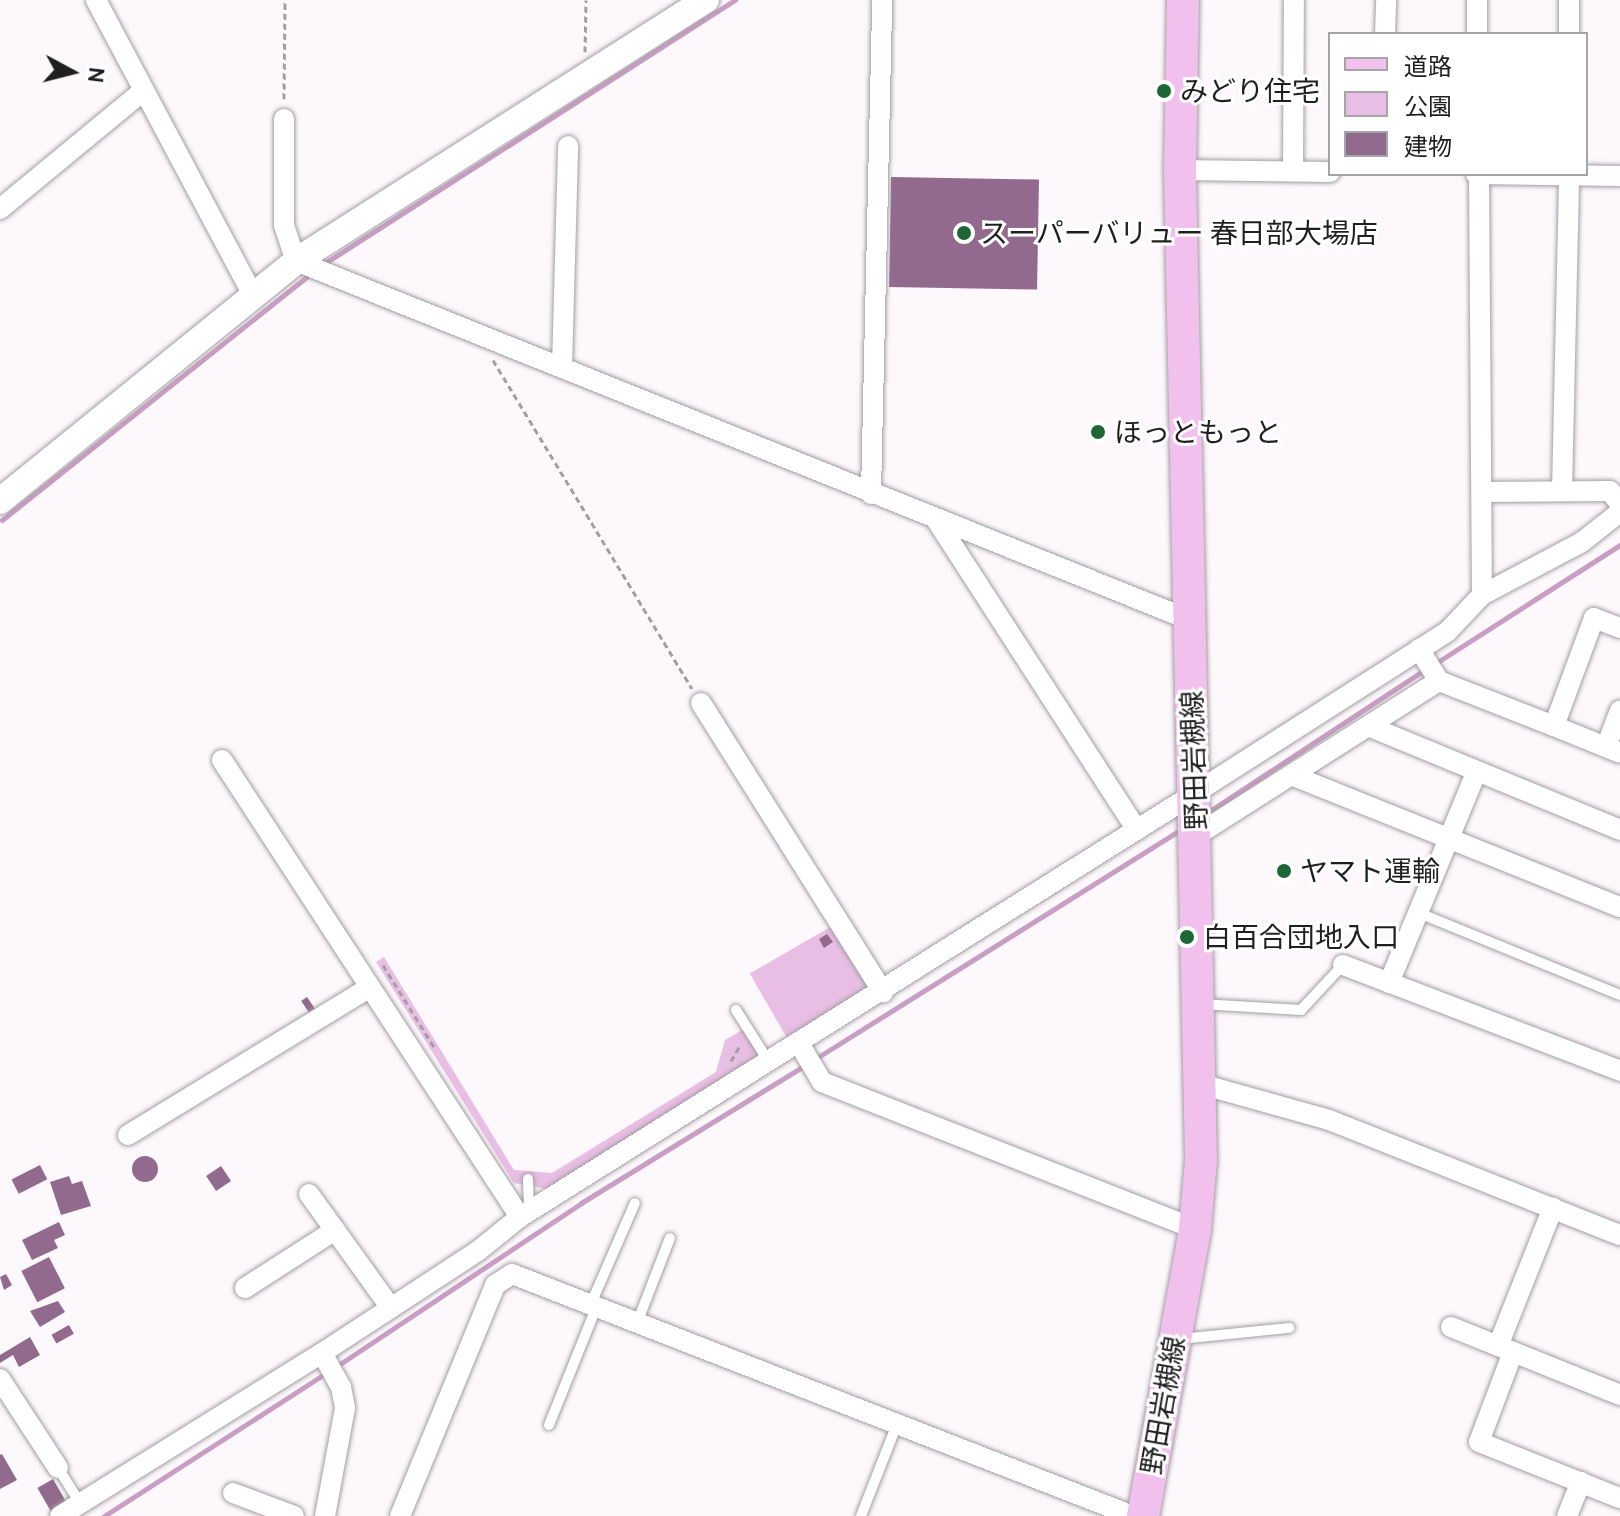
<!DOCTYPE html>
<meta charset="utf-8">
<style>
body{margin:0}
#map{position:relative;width:1620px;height:1516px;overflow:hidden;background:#fdf8fc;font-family:Cabin,"Noto Sans JP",sans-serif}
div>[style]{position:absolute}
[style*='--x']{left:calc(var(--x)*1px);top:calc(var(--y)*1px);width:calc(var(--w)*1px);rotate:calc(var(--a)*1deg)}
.green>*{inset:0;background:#e9bee4;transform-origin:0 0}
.stream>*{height:5px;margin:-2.5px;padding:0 2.5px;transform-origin:2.5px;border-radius:2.5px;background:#c89ec3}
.building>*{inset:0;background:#916a8d;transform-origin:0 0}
.round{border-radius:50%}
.path>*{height:3px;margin-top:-1.5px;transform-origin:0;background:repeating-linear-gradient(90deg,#a29fa2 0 6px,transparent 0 10px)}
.roads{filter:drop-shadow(0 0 2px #a29ea2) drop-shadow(0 0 2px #a29ea2)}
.service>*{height:10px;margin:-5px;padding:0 5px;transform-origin:5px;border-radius:5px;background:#fff}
.minor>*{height:20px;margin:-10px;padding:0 10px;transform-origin:10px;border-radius:10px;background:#fff}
.tertiary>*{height:26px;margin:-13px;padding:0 13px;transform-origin:13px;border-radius:13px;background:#fff}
.primary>*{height:32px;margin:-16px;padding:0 16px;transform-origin:16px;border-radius:16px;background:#f1c0ec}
.dots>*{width:22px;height:22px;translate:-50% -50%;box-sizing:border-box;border:4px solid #fff;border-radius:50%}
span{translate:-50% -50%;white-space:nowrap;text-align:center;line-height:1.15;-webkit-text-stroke:6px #fff;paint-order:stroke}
.poi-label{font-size:28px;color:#201f20}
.left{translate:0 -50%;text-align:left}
.street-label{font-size:28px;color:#201f20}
.legend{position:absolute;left:1328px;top:32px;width:260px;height:144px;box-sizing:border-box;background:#fff;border:2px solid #a6a5a6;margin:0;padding:10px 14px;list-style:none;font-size:24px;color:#201f20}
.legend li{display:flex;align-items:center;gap:16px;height:40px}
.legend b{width:40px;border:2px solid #a6a5a6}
.north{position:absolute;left:32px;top:32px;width:80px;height:80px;-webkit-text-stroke:6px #fff;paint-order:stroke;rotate:97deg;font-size:22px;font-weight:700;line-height:32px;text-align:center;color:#201f20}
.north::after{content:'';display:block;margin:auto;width:28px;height:36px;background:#201f20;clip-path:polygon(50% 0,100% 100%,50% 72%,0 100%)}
</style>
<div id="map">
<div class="green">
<div style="left:832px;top:926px;width:73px;height:95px;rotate:60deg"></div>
<div style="clip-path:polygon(384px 957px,514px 1170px,552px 1173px,716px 1072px,725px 1040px,744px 1029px,763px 1061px,554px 1190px,514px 1183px,376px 962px)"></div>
</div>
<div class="stream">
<div style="--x:322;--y:265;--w:491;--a:-32.7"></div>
<div style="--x:2;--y:520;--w:396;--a:-38.6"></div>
<div style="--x:1436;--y:663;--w:219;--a:-32.7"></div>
<div style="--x:1205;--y:814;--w:266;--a:-33.3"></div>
<div style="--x:815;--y:1059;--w:434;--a:-32.1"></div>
<div style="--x:334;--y:1368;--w:297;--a:-33.7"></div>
<div style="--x:581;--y:1203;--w:265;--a:-31.6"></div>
<div style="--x:104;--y:1516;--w:264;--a:-32.8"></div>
</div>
<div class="building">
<div style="left:891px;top:177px;width:148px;height:110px;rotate:1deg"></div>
<div style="clip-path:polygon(827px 934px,833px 942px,824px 948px,819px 939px)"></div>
<div style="left:307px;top:997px;width:14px;height:7px;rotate:56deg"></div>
<div class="round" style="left:132px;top:1156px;width:26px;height:26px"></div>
<div style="left:40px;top:1165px;width:16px;height:32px;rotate:63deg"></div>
<div style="left:221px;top:1166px;width:18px;height:18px;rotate:56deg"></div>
<div style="clip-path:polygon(69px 1176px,72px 1184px,82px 1181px,91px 1206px,61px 1215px,50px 1182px)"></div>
<div style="clip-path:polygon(59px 1222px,65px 1235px,54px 1240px,58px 1248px,32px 1260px,22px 1240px)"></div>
<div style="left:49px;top:1257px;width:35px;height:31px;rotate:63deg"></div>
<div style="clip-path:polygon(6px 1274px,12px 1285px,4px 1290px,0 1277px)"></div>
<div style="clip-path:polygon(58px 1301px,65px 1312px,40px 1327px,30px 1311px)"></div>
<div style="left:69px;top:1325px;width:10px;height:20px;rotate:61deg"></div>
<div style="clip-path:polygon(30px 1337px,40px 1355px,19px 1367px,13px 1355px,0 1363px,0 1355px)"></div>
<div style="clip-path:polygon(2px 1454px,17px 1480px,0 1489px,0 1455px)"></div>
<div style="left:53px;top:1479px;width:34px;height:18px;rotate:60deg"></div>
</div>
<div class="path">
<div style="--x:585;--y:52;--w:52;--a:-88.9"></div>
<div style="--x:284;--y:99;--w:99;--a:-89.4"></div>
<div style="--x:493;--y:360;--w:384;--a:58.8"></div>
<div style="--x:383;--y:965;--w:97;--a:58.1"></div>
<div style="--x:731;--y:1061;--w:20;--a:-60"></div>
</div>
<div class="roads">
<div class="service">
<div style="--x:1419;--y:913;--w:217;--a:22.2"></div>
<div style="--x:1201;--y:1004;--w:100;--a:3.4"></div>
<div style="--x:1301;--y:1010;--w:62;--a:-47"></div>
<div style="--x:736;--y:1010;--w:62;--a:57.6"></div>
<div style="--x:528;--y:1179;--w:33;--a:88"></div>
<div style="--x:590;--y:1306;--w:112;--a:-66.4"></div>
<div style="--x:637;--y:1323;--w:91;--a:-68.8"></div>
<div style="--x:1180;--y:1339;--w:110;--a:-5.8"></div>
<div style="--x:549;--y:1425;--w:126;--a:-68.1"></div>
<div style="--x:58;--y:1468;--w:41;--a:57.8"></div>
<div style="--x:861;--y:1516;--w:99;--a:-68.6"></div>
</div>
<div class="minor">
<div style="--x:96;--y:0;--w:334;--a:62"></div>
<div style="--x:1569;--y:0;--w:34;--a:90"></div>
<div style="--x:1385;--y:34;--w:34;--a:-88"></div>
<div style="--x:1477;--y:34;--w:34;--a:-90"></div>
<div style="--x:284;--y:119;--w:106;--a:90"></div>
<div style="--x:284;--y:225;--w:38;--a:72"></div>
<div style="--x:296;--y:261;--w:963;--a:21.88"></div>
<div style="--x:1180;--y:170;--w:150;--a:0.8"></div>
<div style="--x:1293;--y:171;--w:171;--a:-89.7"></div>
<div style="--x:1476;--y:174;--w:144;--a:0.8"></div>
<div style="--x:1479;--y:174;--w:421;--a:89.6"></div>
<div style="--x:0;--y:209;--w:185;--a:-39.5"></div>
<div style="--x:562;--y:366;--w:220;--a:-88.4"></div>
<div style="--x:1562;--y:491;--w:317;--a:-88.7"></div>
<div style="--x:1482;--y:492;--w:128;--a:-0.4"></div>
<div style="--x:1610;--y:491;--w:16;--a:52"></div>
<div style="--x:871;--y:494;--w:494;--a:-88.7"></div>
<div style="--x:937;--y:521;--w:368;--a:57.1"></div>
<div style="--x:1620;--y:628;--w:28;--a:-159"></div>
<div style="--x:1594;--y:618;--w:115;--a:110.3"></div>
<div style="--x:1554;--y:726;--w:71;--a:22.2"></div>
<div style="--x:1419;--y:649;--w:38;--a:58"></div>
<div style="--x:1439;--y:681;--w:123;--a:21.4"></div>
<div style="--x:701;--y:703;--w:342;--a:57.8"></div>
<div style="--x:1368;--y:726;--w:273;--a:22.4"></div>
<div style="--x:1606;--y:747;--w:39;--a:-69"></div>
<div style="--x:222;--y:760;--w:546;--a:56.89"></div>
<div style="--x:1291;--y:775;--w:354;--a:21.9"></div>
<div style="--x:1197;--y:835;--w:287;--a:-32.5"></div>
<div style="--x:1343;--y:965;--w:297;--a:20.9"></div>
<div style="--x:1389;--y:983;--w:227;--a:-67.5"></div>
<div style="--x:800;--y:1045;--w:43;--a:59.3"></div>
<div style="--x:822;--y:1082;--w:401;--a:21.5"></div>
<div style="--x:1201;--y:1084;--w:133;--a:15.7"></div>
<div style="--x:1329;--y:1120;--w:313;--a:21.6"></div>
<div style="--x:128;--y:1135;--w:282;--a:-31.4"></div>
<div style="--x:309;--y:1194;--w:140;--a:54.3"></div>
<div style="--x:245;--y:1288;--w:107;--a:-32.8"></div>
<div style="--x:1451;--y:1327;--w:182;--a:21.9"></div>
<div style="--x:1498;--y:1346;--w:149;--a:-68.3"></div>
<div style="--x:1513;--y:1352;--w:96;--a:110.7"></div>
<div style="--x:1479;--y:1442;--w:152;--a:21.7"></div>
<div style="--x:322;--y:1353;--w:39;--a:61"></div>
<div style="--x:341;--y:1387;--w:21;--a:79"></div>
<div style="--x:345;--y:1408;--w:110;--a:100.5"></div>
<div style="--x:0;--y:1379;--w:106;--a:56.9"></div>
<div style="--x:233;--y:1493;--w:65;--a:20.7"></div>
<div style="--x:60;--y:1516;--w:309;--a:-31.9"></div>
<div style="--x:322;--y:1353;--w:186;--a:-33.2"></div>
<div style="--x:478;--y:1251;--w:54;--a:-39"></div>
<div style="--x:520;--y:1217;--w:797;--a:-32.13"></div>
<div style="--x:1195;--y:793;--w:300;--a:-32.6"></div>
<div style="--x:1448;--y:631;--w:50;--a:-46.6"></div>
<div style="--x:1482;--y:595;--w:113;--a:-27.9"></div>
<div style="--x:1582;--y:542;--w:48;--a:-38.3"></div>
<div style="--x:400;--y:1516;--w:250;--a:-67.6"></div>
<div style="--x:495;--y:1285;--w:20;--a:-33"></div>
<div style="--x:512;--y:1274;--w:666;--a:21.29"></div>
<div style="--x:1567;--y:1516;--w:37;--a:-68"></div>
</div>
<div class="tertiary">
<div style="--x:0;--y:501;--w:381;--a:-39"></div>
<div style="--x:296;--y:261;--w:486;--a:-32.5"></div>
</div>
<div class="primary">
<div style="--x:1143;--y:1516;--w:292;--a:-79.7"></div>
<div style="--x:1195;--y:1229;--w:69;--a:-85"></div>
<div style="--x:1201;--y:1160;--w:990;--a:-91.22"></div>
<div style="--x:1180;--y:170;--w:170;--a:-89"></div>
</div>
</div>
<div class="dots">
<div style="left:1164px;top:91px;background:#1c6735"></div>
<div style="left:964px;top:233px;background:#1c6735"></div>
<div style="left:1098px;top:432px;background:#1c6735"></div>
<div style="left:1284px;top:871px;background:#1c6735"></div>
<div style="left:1187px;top:937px;background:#1c6735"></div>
</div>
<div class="poi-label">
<span class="left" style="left:1180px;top:91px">みどり住宅</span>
<span class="left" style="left:980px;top:233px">スーパーバリュー 春日部大場店</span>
<span class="left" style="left:1114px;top:432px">ほっともっと</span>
<span class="left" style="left:1300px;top:871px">ヤマト運輸</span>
<span class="left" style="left:1203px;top:937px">白百合団地入口</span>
</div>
<div class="street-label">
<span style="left:1194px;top:760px;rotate:-92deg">野田岩槻線</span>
<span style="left:1163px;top:1405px;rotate:-80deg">野田岩槻線</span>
</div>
<ul class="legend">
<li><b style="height:10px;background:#f1c0ec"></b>道路</li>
<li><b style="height:22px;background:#e9bee4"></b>公園</li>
<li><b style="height:22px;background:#916a8d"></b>建物</li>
</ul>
<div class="north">N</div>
</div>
